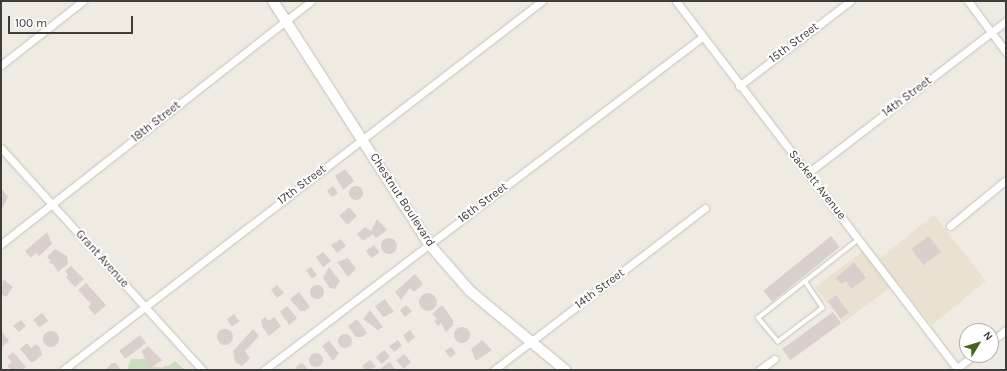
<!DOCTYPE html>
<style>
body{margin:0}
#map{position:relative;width:1007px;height:371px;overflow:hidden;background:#efebe3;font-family:Karla,sans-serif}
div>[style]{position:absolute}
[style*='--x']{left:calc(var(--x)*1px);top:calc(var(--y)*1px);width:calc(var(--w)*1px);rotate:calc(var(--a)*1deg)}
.built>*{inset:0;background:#e9e1d2}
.green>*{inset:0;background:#cadec2}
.building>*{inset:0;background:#d9cfcd;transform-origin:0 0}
.round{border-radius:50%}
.roads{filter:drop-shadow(0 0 1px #c6c2ba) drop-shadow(0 0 1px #c6c2ba)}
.lane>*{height:3.5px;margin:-1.75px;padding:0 1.75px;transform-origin:1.75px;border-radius:1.75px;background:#fff}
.street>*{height:7px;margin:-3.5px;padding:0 3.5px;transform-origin:3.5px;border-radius:3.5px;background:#fff}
.secondary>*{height:10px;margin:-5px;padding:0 5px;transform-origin:5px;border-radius:5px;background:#fff}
span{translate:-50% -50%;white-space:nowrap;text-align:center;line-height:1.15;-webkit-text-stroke:4px #fff;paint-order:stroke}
.street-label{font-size:12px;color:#3e3c39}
.frame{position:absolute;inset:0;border:2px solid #3e3c39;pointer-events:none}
.north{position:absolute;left:959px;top:323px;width:40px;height:40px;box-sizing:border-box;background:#fff;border:1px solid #b2b1b0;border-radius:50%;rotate:52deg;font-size:11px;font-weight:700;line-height:16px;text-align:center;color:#3e3c39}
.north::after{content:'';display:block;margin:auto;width:14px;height:18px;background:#44651b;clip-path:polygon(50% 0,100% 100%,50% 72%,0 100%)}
.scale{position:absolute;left:8px;top:16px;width:125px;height:18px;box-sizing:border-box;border:2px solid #3e3c39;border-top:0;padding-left:5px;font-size:12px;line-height:14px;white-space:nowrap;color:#3e3c39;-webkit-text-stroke:3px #fff;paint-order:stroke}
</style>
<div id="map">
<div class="built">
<div style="clip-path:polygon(934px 215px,986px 281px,932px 325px,897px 282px,843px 323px,815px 287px,863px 251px,873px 264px)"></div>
</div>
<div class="green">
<div style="clip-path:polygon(131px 359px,145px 359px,155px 367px,166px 368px,175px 361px,185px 370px,127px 370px)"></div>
</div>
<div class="building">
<div style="clip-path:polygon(345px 169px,354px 181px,343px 190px,335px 176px)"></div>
<div style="clip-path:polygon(333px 186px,338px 193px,332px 197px,327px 191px)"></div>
<div class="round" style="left:349px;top:186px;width:14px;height:14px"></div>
<div style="clip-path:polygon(1px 188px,8px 197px,2px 209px,1px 208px)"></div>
<div style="left:349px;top:207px;width:12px;height:13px;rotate:48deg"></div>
<div style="clip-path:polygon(377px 219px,387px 230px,376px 238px,373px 234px,363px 241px,357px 234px,365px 227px,371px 231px)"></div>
<div style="clip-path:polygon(47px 232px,52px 244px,39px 256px,36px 253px,31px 258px,25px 251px)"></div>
<div style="left:831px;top:236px;width:14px;height:87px;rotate:51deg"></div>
<div style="left:929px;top:236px;width:20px;height:22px;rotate:53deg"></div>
<div class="round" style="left:381px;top:238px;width:16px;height:16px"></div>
<div style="clip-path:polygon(341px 239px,346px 246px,337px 253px,331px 245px)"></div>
<div style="left:374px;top:245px;width:9px;height:10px;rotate:54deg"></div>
<div style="clip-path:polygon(55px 249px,67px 256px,68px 264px,58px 272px,53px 264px,48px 263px,51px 261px,47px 257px)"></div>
<div style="clip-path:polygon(323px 252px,331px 261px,323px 267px,316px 257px)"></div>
<div style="clip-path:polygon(348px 258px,356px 269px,348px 277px,337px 262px)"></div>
<div style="clip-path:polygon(854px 262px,866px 278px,851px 289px,846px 281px,841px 284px,836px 278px)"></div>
<div style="clip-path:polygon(71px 266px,84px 279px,75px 287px,66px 277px,68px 275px,65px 271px)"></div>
<div style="clip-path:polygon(311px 267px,317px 275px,312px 279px,306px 270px)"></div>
<div style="clip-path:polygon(329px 267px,340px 281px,335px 289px,330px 288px,323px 278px)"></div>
<div style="clip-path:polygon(415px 274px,423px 284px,414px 292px,410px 288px,401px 300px,395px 292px)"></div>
<div style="clip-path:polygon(3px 279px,13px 287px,6px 297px,1px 294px)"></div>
<div style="clip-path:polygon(86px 283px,106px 305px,95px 315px,88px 307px,91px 304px,78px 290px)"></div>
<div style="clip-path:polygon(277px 285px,284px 293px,277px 298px,271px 290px)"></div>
<div class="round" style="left:310px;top:285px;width:14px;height:14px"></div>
<div style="clip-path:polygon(299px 292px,310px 307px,305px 311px,300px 311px,290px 299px)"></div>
<div class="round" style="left:419px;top:293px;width:18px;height:18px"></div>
<div style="left:836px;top:295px;width:22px;height:10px;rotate:54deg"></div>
<div style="clip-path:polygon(385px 299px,394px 312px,383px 317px,375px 306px)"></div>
<div style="clip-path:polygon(406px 305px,412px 311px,405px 317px,400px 310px)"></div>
<div style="clip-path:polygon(442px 305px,453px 320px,453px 325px,446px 332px,441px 323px,438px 326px,434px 321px,437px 319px,432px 314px)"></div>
<div style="clip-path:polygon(287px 306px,297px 318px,289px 325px,280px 312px)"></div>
<div style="clip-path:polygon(370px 310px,383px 327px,378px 330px,363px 319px)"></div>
<div style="left:833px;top:312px;width:14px;height:63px;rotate:54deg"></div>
<div style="left:42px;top:313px;width:10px;height:11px;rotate:53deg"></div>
<div style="left:234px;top:314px;width:9px;height:9px;rotate:54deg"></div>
<div style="clip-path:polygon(265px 317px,269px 321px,274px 317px,281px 326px,269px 336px,262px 326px,261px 320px)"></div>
<div style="clip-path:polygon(357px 319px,367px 333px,362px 337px,356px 337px,348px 326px)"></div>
<div style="clip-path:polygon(21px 320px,26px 326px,19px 332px,13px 326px)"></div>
<div class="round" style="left:454px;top:327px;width:16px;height:16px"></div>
<div style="clip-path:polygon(253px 329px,259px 336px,245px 351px,250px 358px,242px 366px,235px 362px,233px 351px)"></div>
<div class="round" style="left:217px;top:329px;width:16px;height:16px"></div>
<div style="clip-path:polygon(410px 330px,415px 337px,408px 343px,403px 335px)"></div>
<div class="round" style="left:43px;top:331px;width:16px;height:16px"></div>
<div style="clip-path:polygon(3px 333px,9px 341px,1px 348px,1px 334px)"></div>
<div class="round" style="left:338px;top:334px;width:14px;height:14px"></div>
<div style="left:140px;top:335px;width:10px;height:26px;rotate:53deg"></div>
<div style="clip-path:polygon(398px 340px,402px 346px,394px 352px,389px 346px)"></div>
<div style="clip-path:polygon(482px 340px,492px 350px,476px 361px,471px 349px)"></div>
<div style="clip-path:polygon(329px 341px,339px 353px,333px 361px,322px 346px)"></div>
<div style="clip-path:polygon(27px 343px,31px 348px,36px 344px,40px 348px,42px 355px,35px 361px,31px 362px,20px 349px)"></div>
<div style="clip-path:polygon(148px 346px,162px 360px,149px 369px,142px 351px)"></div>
<div style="clip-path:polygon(451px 347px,456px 353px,450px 358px,445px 351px)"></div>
<div style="left:384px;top:350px;width:9px;height:11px;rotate:49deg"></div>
<div style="clip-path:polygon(13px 352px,26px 367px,22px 370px,11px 370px,7px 366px,12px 362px,7px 357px)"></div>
<div class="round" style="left:309px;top:353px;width:14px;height:14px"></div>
<div style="left:404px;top:354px;width:11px;height:10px;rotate:49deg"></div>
<div style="clip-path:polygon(370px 360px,376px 367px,365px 370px,362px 366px)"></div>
<div style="clip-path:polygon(390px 362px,395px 369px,382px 370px,381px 368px)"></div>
<div style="clip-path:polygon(112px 363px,116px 363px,121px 370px,105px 370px)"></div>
<div style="clip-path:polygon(301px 363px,304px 364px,308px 370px,296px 370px,295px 368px)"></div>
<div style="clip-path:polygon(166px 365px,169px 368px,174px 370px,161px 370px)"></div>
</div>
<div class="roads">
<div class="lane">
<div style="--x:805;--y:281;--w:32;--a:56"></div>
<div style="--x:823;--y:308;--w:56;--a:142.9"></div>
<div style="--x:778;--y:342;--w:31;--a:-130"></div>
<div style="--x:758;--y:318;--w:127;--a:-38"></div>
</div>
<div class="street">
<div style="--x:676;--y:1;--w:464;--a:52.6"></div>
<div style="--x:968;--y:1;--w:64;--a:53.3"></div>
<div style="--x:1;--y:65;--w:104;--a:-38"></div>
<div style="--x:739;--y:86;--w:140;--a:-37.4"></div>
<div style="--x:1;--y:148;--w:299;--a:47.8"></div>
<div style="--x:808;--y:173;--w:250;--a:-37.5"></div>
<div style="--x:950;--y:226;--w:72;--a:-39.4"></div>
<div style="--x:1;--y:244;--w:394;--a:-38.1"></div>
<div style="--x:991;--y:342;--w:19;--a:-39"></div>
<div style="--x:957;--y:368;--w:21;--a:-37"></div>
<div style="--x:63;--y:370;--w:605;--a:-37.61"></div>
<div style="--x:264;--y:370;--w:550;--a:-37.24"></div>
<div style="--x:494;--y:370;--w:266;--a:-37.5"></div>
<div style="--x:759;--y:370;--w:19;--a:-36"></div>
</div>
<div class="secondary">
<div style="--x:273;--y:1;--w:289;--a:57.3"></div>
<div style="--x:429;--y:244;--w:62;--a:48.9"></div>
<div style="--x:470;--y:291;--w:124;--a:39.7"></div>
</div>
</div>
<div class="street-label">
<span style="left:794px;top:43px;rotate:-37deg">15th Street</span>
<span style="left:907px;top:97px;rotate:-37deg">14th Street</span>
<span style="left:156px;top:122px;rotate:-38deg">18th Street</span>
<span style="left:302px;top:185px;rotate:-37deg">17th Street</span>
<span style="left:817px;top:185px;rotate:52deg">Sackett Avenue</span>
<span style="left:402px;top:200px;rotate:57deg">Chestnut Boulevard</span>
<span style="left:483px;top:203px;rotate:-37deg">16th Street</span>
<span style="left:102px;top:259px;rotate:48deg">Grant Avenue</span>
<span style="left:600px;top:289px;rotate:-37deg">14th Street</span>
</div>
<div class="frame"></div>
<div class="north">N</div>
<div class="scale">100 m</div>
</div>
